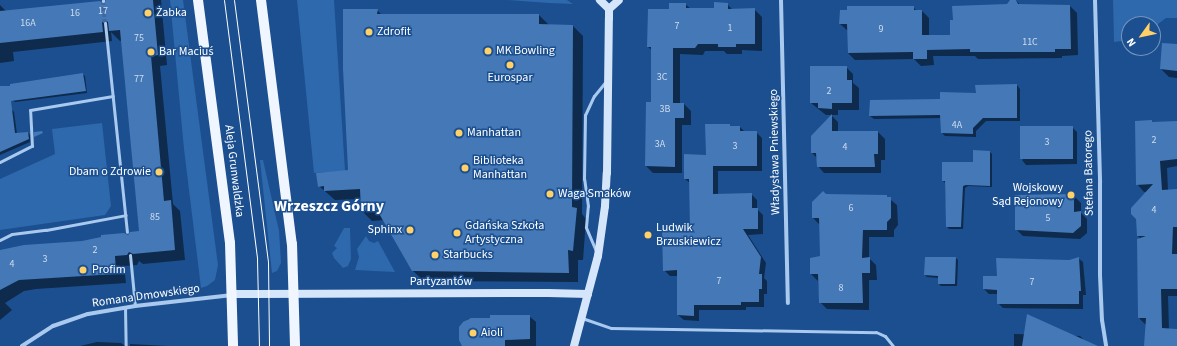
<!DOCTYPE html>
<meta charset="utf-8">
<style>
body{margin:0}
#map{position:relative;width:1177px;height:346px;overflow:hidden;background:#1b4f8f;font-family:"Source Sans 3",sans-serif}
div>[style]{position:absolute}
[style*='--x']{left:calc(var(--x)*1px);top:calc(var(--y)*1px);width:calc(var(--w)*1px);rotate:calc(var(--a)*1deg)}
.green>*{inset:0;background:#2e69ad}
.shadow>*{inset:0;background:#0007}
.building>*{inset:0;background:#4478b7;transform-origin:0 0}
.street-tunnel>*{height:4px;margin-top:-2px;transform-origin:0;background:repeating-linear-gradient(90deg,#3d69a0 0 4px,transparent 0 6px)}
.lane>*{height:3px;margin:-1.5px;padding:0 1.5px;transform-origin:1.5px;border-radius:1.5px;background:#a9c9ee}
.street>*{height:4px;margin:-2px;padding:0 2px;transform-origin:2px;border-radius:2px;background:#a9c9ee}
.secondary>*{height:8px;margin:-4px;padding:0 4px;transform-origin:4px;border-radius:4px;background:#d6e6fa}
.primary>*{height:10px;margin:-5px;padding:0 5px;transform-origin:5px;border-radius:5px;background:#f0f6ff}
.tram>*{height:1px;margin:-0.5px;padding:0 0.5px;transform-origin:0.5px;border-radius:0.5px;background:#fff}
.dots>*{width:11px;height:11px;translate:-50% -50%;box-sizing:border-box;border:2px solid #1b4f8f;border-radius:50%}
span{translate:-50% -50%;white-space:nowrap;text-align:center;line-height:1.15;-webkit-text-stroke:3px #1b4f8f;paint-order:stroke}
.number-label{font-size:10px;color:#d0dded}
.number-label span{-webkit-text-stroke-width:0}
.poi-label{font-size:12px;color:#fff}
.left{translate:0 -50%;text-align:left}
.right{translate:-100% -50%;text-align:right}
.street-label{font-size:12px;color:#fff}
.district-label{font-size:16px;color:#fff;font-weight:700}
.north{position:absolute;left:1121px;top:16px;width:40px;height:40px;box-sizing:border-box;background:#1b4f8f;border:1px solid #7695bc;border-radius:50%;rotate:237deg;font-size:11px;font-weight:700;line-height:16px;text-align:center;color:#fff}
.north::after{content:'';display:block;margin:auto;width:14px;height:18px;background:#ffd166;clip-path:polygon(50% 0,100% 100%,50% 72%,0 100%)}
</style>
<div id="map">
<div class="green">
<div style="clip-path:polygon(170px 0,183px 0,218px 265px,215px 280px,207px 286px,201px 288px,184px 149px)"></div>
<div style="clip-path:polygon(297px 0,334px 0,345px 171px,314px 173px)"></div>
<div style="clip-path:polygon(508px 0,567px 0,573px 4px,549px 3px)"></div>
<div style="clip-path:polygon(1113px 0,1177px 0,1177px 18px,1166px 18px,1158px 24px,1157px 34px,1153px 35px,1153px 24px,1129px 24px,1129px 40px,1114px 42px)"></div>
<div style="clip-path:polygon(102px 123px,111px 206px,105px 215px,0 230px,0 179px,55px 154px,52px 129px)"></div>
<div style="clip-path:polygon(260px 160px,263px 160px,279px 231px,281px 263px,277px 271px,272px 273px)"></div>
<div style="clip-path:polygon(344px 228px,350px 228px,351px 259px,348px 266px,343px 268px,334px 258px,332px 253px,337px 248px,334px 246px)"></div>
<div style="clip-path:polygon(366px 236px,369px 241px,374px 243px,378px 241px,395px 272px,355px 270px,359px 257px,357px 249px)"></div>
</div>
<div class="shadow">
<div style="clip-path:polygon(110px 0,161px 0,167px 65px,160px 66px,173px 204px,180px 211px,185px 260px,143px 264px,139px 261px,137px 265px,124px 266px,126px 283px,36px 289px,24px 291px,5px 303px,12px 310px,0 320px,0 252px,127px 236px,140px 232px,122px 40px,120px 41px,111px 32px,112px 41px,13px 52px,14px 61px,0 63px,0 5px,6px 11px,104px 5px)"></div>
<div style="clip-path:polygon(1011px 0,1016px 0,1020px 5px,1070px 6px,1077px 13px,1078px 55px,1062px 56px,1062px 58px,978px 59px,975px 56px,933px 56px,934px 65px,921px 66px,914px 59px,855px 60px,848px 53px,848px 31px,840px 24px,913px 7px,917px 11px,922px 11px,929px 18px,929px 36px,951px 36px,1007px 5px)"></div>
<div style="clip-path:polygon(685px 4px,691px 9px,715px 9px,727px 4px,733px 10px,754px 9px,762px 17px,762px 51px,742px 50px,742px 54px,727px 54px,724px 51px,705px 51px,703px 55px,680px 54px,680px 104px,684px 104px,691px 111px,691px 125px,682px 125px,682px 173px,653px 173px,646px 166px,652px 103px,652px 50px,648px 47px,670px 10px)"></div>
<div style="clip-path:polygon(377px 10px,382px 15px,539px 15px,549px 25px,573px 26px,583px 36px,582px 214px,586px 219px,583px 260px,578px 260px,578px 282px,424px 281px,413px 271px,384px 220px,372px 221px,362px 211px,361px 199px,335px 200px,319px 186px,349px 171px)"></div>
<div style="clip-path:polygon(1177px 45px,1177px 78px,1169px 77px,1161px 69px)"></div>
<div style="clip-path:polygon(846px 67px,853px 74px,853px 83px,859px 88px,859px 110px,838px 110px,838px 115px,826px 115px,811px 103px)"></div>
<div style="clip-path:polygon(82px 74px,85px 76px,87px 93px,15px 102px,12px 100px)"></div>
<div style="clip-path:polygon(1017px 85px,1020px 89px,1020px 121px,986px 121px,976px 131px,976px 137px,945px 136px,942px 133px,941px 118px,874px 119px,870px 116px,871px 101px,941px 100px)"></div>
<div style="clip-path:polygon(12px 110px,14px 112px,17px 134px,28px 133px,30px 135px,30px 142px,0 155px,0 111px)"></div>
<div style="clip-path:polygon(832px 116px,838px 122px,838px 132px,878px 132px,885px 139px,885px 160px,881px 160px,881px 173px,824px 173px,818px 166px,817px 158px,812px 153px)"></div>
<div style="clip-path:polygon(1151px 121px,1154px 123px,1177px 122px,1177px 166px,1167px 168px,1168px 190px,1177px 190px,1177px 296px,1168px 296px,1169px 330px,1177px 330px,1177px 346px,1145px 346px,1146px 325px,1139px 318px,1138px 240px,1141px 239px,1138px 236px,1148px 192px,1144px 192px,1137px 184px)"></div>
<div style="clip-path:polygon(740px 127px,745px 132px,756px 132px,762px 138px,762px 171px,718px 171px,718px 194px,751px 194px,757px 200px,757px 209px,763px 215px,763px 234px,748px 235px,766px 263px,764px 278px,767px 281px,767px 294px,764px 294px,764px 307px,746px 307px,746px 310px,699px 310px,699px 321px,684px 320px,678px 315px,678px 276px,670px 276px,664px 270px,691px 230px,690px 183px,685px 179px,707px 156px)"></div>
<div style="clip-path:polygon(1072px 127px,1077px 132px,1077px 164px,1026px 165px,1022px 160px)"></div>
<div style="clip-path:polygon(990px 152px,992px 154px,992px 187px,968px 186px,965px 188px,963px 229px,949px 229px,947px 227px,945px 183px,943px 181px)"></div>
<div style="clip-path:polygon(826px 195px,886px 196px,897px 205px,898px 225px,894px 230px,894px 237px,869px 237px,869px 258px,876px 265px,877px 280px,869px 280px,869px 310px,827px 309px,820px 302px,818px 281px,811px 274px,821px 257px,820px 225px,813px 218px,813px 202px)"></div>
<div style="clip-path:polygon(1074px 196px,1081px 203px,1081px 213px,1087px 219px,1087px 233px,1080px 239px,1023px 236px,1016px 229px)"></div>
<div style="clip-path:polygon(956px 258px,958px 260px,957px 286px,941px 286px,939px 284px,939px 278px,927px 277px,925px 275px)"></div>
<div style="clip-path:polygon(1078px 258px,1083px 262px,1086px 295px,1083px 295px,1083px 309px,1003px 308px,998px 303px,998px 294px,989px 294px,984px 289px,998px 277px)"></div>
<div style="clip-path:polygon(529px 316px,536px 322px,536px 346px,463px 346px,460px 327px,468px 319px)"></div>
<div style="clip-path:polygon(1014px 334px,1080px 336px,1085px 341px,1085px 346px,1014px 346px)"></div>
<div style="clip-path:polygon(97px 342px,121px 343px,125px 346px,80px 346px)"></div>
<div style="clip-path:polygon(130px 344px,168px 346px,130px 346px)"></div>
</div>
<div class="building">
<div style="clip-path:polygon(106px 0,153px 0,158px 55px,151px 56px,164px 201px,171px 200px,175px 250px,133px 254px,129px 252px,127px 255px,115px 256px,116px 274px,19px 280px,0 290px,0 250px,24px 245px,82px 241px,101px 237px,101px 235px,124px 233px,128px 235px,130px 232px,139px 231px,120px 30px,109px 31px,108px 22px,105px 20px,102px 22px,103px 32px,0 43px,0 11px,100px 1px,103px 4px)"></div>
<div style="clip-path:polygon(1010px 0,1016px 0,1018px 4px,1070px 5px,1071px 49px,1055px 49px,1055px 52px,970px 52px,970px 49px,927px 50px,927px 59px,913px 59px,913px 52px,848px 53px,847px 24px,839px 24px,840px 10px,847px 10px,847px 6px,914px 6px,914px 10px,922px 10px,922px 35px,950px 35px,950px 20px,953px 20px,952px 6px,1007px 4px)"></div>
<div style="clip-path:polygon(714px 2px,728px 3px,728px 9px,755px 8px,755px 44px,736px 44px,736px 47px,718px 47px,718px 44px,698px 44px,695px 48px,673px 48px,673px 103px,684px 103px,684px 118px,675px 118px,675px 167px,645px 166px,646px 102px,651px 102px,651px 47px,647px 47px,648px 9px,669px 9px,669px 3px,686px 3px,686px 8px,714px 8px)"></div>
<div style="clip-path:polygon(343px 9px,378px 9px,377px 14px,539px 14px,539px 24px,573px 25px,572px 207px,577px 208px,573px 251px,568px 250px,569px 273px,412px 271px,377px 210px,361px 211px,360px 189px,324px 191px,324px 186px,318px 187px,316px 173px,348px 170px,343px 69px)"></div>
<div style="clip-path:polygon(1162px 43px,1177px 44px,1177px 71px,1160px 69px)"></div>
<div style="clip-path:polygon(810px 66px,847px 66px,847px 80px,852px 80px,852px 103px,832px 103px,832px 109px,818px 108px,818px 103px,810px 103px)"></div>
<div style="clip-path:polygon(83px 73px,86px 91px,11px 101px,15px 133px,28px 132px,29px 139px,0 152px,0 86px,10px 86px,10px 91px,10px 84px)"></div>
<div style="clip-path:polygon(1017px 84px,1017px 118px,983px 118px,973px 128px,973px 134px,941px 133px,940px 115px,869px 116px,870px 100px,940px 99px,940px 92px,976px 93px,975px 85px)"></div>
<div style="clip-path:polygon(832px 114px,832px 131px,878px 131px,878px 154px,874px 154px,875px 167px,817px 167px,816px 153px,811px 153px,811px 136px)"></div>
<div style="clip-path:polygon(1152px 120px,1152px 122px,1177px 121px,1177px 159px,1160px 161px,1162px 190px,1177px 189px,1177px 227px,1173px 227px,1172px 254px,1177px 254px,1177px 289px,1161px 289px,1162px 328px,1177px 329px,1177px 346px,1144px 346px,1146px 318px,1138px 318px,1137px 239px,1146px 236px,1137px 236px,1136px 219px,1131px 214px,1131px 208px,1153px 184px,1136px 185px,1135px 121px)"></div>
<div style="clip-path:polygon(705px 124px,730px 124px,730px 126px,740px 126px,740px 131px,757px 131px,757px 166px,713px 166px,713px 194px,752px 193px,752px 208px,758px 208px,758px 229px,743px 229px,761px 257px,759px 274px,762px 274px,762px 289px,759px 289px,759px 302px,741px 302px,741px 305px,694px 305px,694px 316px,677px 315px,677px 270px,663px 271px,662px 230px,690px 229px,689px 179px,684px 179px,684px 154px,706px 155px)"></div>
<div style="left:1073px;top:126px;width:33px;height:53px;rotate:90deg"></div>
<div style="clip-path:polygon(42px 131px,43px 133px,34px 137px,34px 132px)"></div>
<div style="clip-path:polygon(973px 150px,990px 151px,990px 186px,966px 185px,963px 186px,961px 227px,946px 227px,945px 181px,942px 181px,942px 162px,973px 162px)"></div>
<div style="clip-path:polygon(823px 191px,826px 194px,887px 195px,887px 197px,891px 197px,891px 218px,887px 222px,887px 230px,863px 230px,862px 258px,870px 257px,870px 273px,862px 273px,863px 303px,819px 303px,818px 274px,810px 274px,810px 258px,820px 256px,819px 218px,812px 218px,812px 202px)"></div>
<div style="clip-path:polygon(1068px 194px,1074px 195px,1074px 212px,1081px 211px,1081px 226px,1073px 233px,1015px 230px,1015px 195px)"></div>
<div style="clip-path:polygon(925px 257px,956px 257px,955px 284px,938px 284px,938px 276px,924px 275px)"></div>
<div style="clip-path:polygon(1079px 257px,1081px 291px,1079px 291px,1079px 304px,997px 304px,997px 290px,983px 289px,983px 276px,997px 276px,996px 258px,1069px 260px)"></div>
<div style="clip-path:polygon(1027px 314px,1098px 346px,1022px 346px)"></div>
<div style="clip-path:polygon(490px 315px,530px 315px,530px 339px,505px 340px,505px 346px,462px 346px,459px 340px,459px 327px,463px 322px,471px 318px,490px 318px)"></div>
</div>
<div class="street-tunnel">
<div style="--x:103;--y:1;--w:22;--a:85"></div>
</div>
<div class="lane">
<div style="--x:103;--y:0;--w:1;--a:90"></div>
<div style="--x:105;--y:23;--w:210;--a:84"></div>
<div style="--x:0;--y:162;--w:36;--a:-27"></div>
<div style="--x:32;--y:146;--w:36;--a:-93"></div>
<div style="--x:30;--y:110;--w:84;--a:-9.6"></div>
<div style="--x:0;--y:240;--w:13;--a:-27"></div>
<div style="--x:12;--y:234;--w:34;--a:-7"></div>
<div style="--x:46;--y:230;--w:81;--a:-10.6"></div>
<div style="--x:596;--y:251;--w:26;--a:-113"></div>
<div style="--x:586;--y:227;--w:21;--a:-85"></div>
<div style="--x:588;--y:206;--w:27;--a:-98"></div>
<div style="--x:584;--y:179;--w:64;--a:-89.1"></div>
<div style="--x:585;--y:115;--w:21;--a:-65"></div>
<div style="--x:594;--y:96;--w:19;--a:-51"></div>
<div style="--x:130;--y:255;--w:51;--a:84.4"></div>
<div style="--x:125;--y:307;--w:39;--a:89"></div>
<div style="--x:582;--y:318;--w:31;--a:19"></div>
<div style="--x:611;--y:328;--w:265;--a:0.9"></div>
<div style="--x:876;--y:332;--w:10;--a:24"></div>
<div style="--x:885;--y:336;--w:13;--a:51"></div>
</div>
<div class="street">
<div style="--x:781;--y:0;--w:303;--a:88.7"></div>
<div style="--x:1095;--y:0;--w:183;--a:88.4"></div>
<div style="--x:1100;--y:183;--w:92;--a:90"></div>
<div style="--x:1100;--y:275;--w:45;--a:87.5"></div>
<div style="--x:1102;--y:320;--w:26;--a:81"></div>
<div style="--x:22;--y:346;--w:37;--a:-33"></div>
<div style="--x:53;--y:326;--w:37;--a:-19"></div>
<div style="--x:88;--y:314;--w:48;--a:-9.7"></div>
<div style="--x:135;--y:306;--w:98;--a:-6.5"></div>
</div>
<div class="secondary">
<div style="--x:609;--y:9;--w:13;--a:-42"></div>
<div style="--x:233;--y:294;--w:315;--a:-0.2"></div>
<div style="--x:548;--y:293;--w:40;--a:1.4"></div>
<div style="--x:574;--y:346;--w:93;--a:-75.1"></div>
<div style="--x:598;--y:256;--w:50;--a:-82"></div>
<div style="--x:605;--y:206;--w:33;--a:-87"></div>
<div style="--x:607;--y:173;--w:155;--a:-89.3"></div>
<div style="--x:609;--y:18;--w:9;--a:-90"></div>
<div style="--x:609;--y:9;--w:13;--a:-135"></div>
</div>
<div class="primary">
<div style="--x:198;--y:0;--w:245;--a:82.5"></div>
<div style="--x:230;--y:243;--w:103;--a:88.3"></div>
<div style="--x:261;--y:0;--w:246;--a:82.8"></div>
<div style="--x:292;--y:244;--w:102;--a:88.3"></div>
</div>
<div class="tram">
<div style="--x:224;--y:0;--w:261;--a:82.7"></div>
<div style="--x:257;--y:259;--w:87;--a:88.7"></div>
<div style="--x:234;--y:0;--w:264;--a:82.6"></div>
<div style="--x:268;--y:262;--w:84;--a:89.3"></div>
</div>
<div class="dots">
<div style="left:148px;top:13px;background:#ffd166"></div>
<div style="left:369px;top:32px;background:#ffd166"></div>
<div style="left:488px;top:51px;background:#ffd166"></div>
<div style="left:151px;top:52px;background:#ffd166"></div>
<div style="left:510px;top:65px;background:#ffd166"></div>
<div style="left:459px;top:133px;background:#ffd166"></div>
<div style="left:465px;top:168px;background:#ffd166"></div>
<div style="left:159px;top:172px;background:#ffd166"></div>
<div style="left:550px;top:194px;background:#ffd166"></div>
<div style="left:1071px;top:195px;background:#ffd166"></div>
<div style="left:410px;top:230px;background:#ffd166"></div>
<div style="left:457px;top:233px;background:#ffd166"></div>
<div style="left:648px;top:235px;background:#ffd166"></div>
<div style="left:435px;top:255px;background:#ffd166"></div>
<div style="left:83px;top:270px;background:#ffd166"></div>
<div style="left:473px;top:333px;background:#ffd166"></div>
</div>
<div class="number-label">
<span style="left:103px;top:12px">17</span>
<span style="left:75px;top:14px">16</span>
<span style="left:28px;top:24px">16A</span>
<span style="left:677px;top:27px">7</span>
<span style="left:730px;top:29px">1</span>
<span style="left:881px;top:30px">9</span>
<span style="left:139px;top:39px">75</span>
<span style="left:1030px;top:43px">11C</span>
<span style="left:662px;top:78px">3C</span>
<span style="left:139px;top:80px">77</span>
<span style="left:829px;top:92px">2</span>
<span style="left:665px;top:110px">3B</span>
<span style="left:957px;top:126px">4A</span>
<span style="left:1154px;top:141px">2</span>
<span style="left:1047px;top:143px">3</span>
<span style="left:660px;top:145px">3A</span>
<span style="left:735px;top:147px">3</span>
<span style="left:845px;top:148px">4</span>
<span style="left:851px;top:209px">6</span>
<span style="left:1154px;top:211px">4</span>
<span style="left:155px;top:218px">85</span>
<span style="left:1048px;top:219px">5</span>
<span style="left:95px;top:251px">2</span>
<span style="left:45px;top:260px">3</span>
<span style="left:12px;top:265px">4</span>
<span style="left:719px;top:282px">7</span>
<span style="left:1032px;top:283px">7</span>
<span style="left:841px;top:289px">8</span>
</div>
<div class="poi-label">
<span class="left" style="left:156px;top:13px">Żabka</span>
<span class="left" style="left:377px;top:32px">Zdrofit</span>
<span class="left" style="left:496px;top:51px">MK Bowling</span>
<span class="left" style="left:159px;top:52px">Bar Maciuś</span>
<span style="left:510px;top:78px">Eurospar</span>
<span class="left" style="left:467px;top:133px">Manhattan</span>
<span class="left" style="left:473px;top:168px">Biblioteka<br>Manhattan</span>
<span class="right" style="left:151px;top:172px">Dbam o Zdrowie</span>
<span class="right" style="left:1063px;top:195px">Wojskowy<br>Sąd Rejonowy</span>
<span class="left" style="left:558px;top:194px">Waga Smaków</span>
<span class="left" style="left:465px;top:233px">Gdańska Szkoła<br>Artystyczna</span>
<span class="left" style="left:656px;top:235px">Ludwik<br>Brzuskiewicz</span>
<span class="right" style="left:402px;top:230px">Sphinx</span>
<span class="left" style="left:443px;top:255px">Starbucks</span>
<span class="left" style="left:92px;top:270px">Profim</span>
<span class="left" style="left:481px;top:333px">Aioli</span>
</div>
<div class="street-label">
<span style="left:775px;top:152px;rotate:-91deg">Władysława Pniewskiego</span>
<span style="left:234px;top:171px;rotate:83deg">Aleja Grunwaldzka</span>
<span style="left:1089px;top:173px;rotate:-91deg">Stefana Batorego</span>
<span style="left:441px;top:282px">Partyzantów</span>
<span style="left:146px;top:296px;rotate:-8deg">Romana Dmowskiego</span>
</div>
<div class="district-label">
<span style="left:329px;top:206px">Wrzeszcz Górny</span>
</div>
<div class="north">N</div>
</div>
